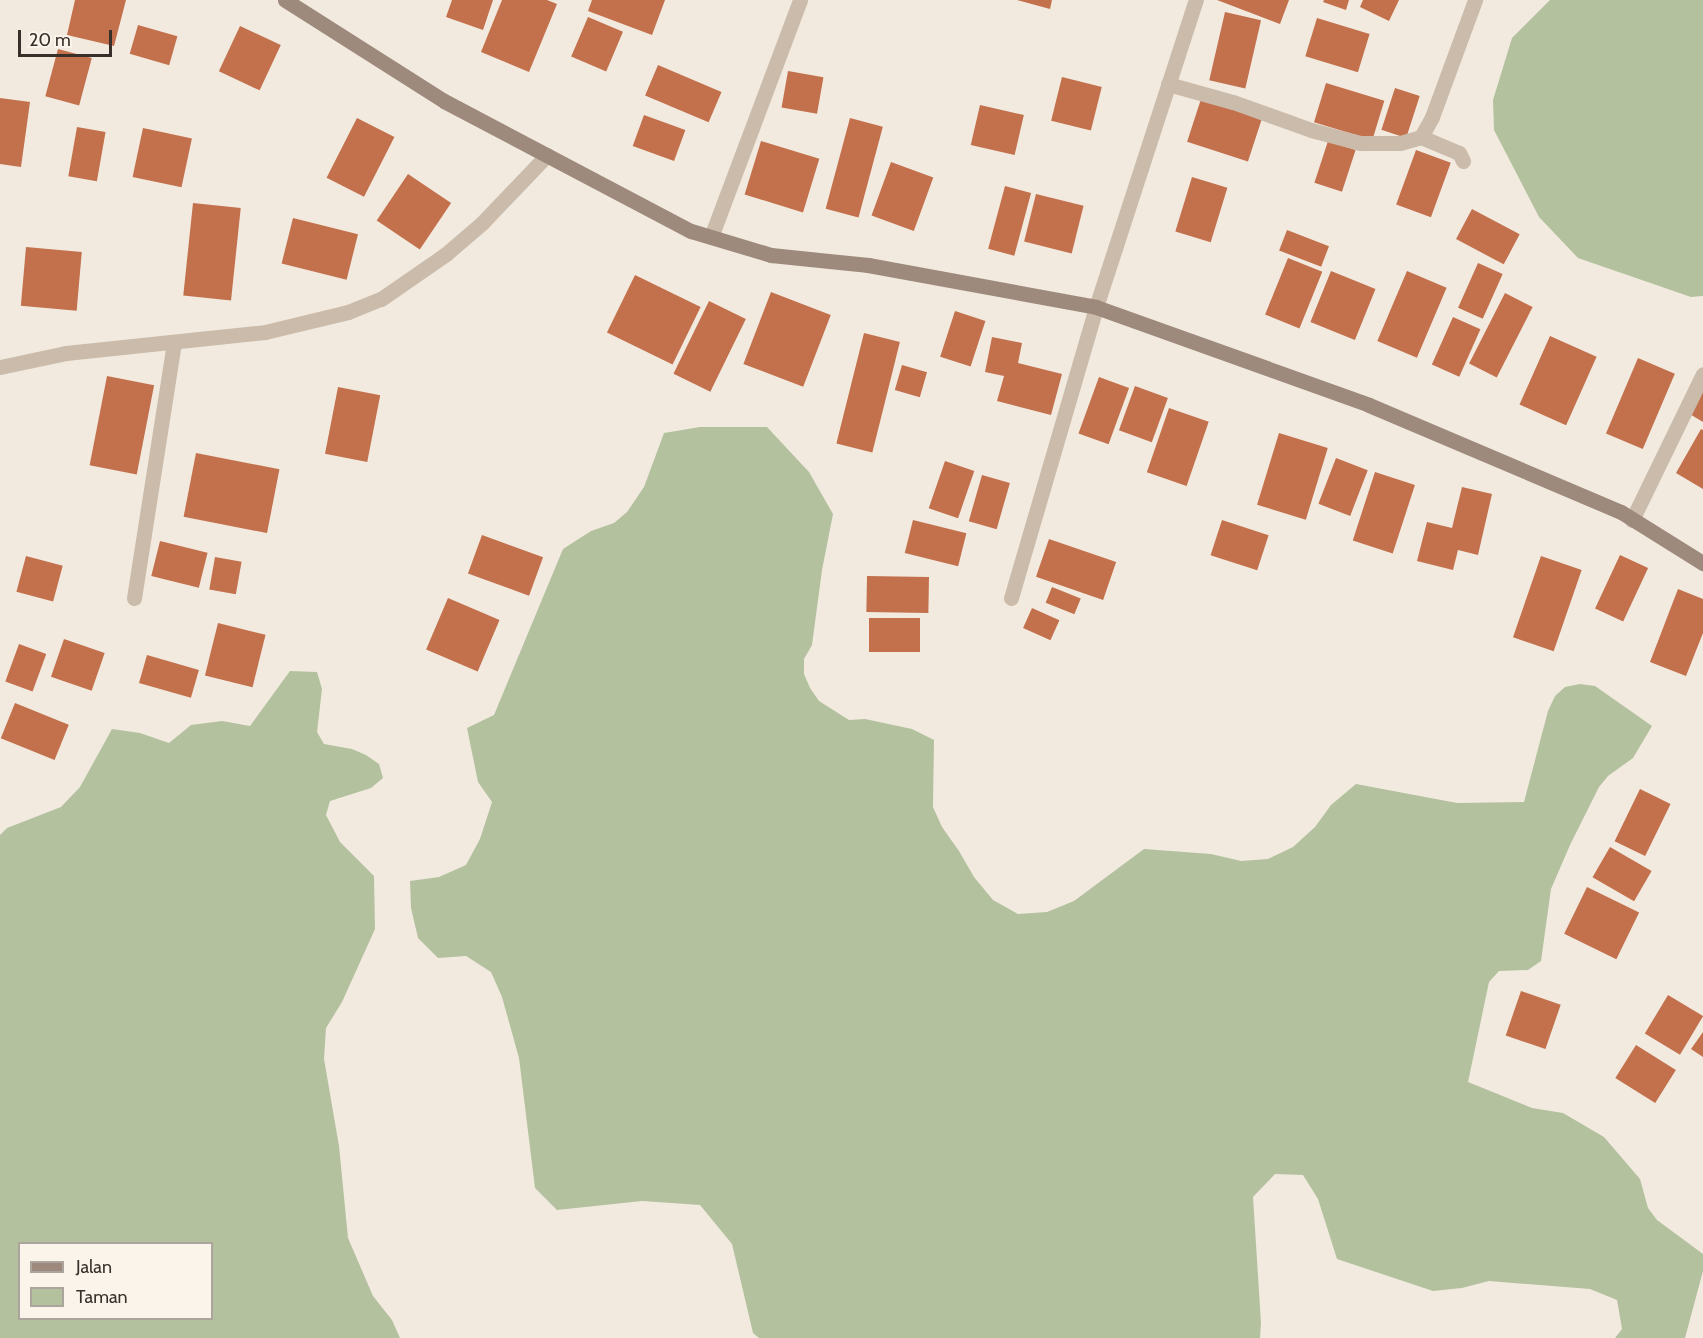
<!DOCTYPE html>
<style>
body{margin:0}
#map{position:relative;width:1703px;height:1338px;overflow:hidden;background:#f2eadf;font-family:Cabin,sans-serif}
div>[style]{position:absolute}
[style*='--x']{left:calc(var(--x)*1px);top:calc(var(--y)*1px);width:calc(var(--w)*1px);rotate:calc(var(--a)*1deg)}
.green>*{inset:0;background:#b3c19f}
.building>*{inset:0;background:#c3704c;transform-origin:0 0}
.street>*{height:15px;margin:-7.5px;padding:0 7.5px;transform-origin:7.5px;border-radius:7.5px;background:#cabbaa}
.secondary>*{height:15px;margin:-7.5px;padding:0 7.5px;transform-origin:7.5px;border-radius:7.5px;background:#9e8a7c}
span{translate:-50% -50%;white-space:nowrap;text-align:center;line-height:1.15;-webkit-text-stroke:6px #faf4eb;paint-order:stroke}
.legend{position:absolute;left:18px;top:1242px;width:195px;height:78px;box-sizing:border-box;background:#faf4eb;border:2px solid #aca59e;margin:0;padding:8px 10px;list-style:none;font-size:18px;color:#382f2a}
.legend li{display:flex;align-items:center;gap:12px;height:30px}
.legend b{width:30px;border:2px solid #aca59e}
.scale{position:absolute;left:18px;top:30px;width:94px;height:27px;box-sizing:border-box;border:3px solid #382f2a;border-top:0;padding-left:8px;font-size:18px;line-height:21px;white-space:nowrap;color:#382f2a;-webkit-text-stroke:4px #faf4eb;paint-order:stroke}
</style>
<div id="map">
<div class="green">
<div style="clip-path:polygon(1550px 0,1703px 0,1703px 296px,1691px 297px,1578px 258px,1539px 217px,1494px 130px,1493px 100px,1512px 38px)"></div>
<div style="clip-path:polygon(700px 427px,767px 427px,809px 472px,833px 514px,822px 570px,812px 645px,804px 659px,804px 674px,810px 688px,819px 701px,849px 720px,865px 719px,912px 729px,934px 740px,933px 807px,942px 827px,959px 851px,974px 877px,993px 900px,1018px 914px,1047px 912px,1074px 901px,1144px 849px,1211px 854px,1241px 861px,1268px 859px,1293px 847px,1315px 827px,1331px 805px,1356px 784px,1457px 803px,1524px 802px,1548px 711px,1555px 696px,1565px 687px,1580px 684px,1595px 686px,1652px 726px,1633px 758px,1608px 776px,1599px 787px,1570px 845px,1551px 889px,1541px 961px,1528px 970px,1499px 971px,1489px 982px,1468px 1082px,1532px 1108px,1563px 1113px,1604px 1137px,1640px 1179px,1648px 1208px,1657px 1220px,1703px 1254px,1703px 1271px,1685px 1338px,1615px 1338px,1622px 1329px,1617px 1300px,1590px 1289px,1489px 1281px,1462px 1288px,1433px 1291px,1337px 1259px,1318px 1199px,1303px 1175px,1275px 1174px,1253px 1197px,1261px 1323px,1260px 1338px,759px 1338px,753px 1333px,732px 1244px,700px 1205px,642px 1201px,557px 1210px,535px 1188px,519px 1058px,502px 997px,491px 972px,466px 956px,438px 958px,418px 938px,411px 908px,410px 881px,439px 877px,466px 865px,480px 839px,492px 802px,478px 782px,467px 728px,494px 715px,563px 549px,591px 531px,614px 523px,627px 512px,644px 487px,664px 433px)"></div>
<div style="clip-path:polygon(evenodd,290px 671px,317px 672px,322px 689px,317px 732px,324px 744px,352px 749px,366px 755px,379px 764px,383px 778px,371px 788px,330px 801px,326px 815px,340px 842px,374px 876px,375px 929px,342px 1002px,326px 1028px,324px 1059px,339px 1146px,348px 1238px,373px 1296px,392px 1320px,400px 1338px,0 1338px,0 835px,7px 828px,61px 807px,80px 787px,112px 729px,140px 733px,169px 743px,191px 725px,222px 721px,250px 726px,290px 671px,20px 1244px,212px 1244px,212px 1318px,20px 1318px,20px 1244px)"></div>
</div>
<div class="building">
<div style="clip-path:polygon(75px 0,126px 0,114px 46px,67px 35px)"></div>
<div style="clip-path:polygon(452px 0,493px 0,483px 30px,446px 17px)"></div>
<div style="clip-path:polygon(502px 0,547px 0,557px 4px,529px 72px,481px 52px)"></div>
<div style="clip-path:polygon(592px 0,665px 0,652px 35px,588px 11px)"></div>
<div style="clip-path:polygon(1017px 0,1052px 0,1050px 9px)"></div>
<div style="clip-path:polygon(1217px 0,1289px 0,1280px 24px)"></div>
<div style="clip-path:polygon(1324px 0,1349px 0,1346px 10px,1323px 2px)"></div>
<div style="clip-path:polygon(1363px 0,1399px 0,1389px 21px,1360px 7px)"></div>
<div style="left:1225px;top:12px;width:37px;height:70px;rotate:13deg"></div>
<div style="left:588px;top:17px;width:38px;height:43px;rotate:23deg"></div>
<div style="left:1317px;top:18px;width:55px;height:40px;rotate:17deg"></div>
<div style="left:138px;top:25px;width:41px;height:30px;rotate:16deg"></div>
<div style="left:240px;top:26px;width:45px;height:50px;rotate:25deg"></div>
<div style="left:58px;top:49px;width:35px;height:49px;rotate:15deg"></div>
<div style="left:658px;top:65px;width:69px;height:33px;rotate:23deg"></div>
<div style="left:788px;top:71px;width:36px;height:37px;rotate:10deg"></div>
<div style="left:1062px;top:77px;width:41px;height:45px;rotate:14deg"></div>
<div style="left:1326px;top:83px;width:61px;height:41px;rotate:17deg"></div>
<div style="left:1395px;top:88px;width:26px;height:44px;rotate:18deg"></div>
<div style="clip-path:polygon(0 98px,30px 102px,21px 167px,0 164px)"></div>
<div style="left:1201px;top:99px;width:64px;height:45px;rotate:18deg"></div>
<div style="left:980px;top:105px;width:45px;height:41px;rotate:13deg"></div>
<div style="left:644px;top:115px;width:44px;height:33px;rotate:20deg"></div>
<div style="left:357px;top:118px;width:42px;height:67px;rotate:27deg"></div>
<div style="left:850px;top:118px;width:34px;height:94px;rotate:15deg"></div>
<div style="left:77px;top:127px;width:29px;height:50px;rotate:10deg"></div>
<div style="left:143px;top:128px;width:50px;height:50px;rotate:12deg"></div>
<div style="left:761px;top:141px;width:61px;height:56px;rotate:17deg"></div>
<div style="left:1328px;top:141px;width:29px;height:44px;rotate:18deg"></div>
<div style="left:1416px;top:150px;width:37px;height:58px;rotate:20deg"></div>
<div style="left:891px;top:162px;width:45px;height:57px;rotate:20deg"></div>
<div style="left:408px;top:174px;width:52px;height:56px;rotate:34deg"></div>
<div style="left:1192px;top:177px;width:37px;height:57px;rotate:17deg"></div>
<div style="left:1005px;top:186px;width:27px;height:65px;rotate:15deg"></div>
<div style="left:1036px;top:194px;width:49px;height:49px;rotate:14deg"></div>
<div style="left:193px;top:203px;width:48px;height:93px;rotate:6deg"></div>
<div style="left:1472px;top:209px;width:54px;height:34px;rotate:28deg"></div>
<div style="left:293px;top:218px;width:67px;height:47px;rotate:14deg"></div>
<div style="left:1287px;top:230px;width:45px;height:22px;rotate:21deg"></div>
<div style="left:26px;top:247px;width:56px;height:59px;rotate:5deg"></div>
<div style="left:1288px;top:258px;width:37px;height:61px;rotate:22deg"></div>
<div style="left:1478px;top:263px;width:27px;height:49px;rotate:24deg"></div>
<div style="left:1331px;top:271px;width:48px;height:55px;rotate:22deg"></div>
<div style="left:1407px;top:271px;width:43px;height:76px;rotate:23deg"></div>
<div style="left:635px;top:275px;width:73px;height:64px;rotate:26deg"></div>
<div style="left:771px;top:292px;width:64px;height:77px;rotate:21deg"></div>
<div style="left:1505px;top:293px;width:31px;height:79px;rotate:27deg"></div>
<div style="left:709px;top:301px;width:41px;height:81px;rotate:26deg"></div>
<div style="left:955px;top:311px;width:32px;height:48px;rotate:18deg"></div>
<div style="left:1453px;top:317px;width:30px;height:52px;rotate:24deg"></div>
<div style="left:864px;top:333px;width:37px;height:114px;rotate:14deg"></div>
<div style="left:1550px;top:336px;width:51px;height:75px;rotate:24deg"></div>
<div style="clip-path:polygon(992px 337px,1022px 343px,1018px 363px,1062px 374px,1051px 415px,997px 401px,1004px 376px,985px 372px)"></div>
<div style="left:1638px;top:358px;width:40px;height:82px;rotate:23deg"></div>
<div style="left:902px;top:365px;width:26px;height:26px;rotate:16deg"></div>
<div style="left:107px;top:376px;width:48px;height:91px;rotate:11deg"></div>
<div style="left:1099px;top:377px;width:32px;height:60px;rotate:20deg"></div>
<div style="left:1135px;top:386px;width:35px;height:47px;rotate:20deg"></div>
<div style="left:338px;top:387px;width:43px;height:68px;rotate:11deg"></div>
<div style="clip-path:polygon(1701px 391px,1703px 392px,1703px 422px,1688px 413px)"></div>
<div style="left:1169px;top:408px;width:42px;height:68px;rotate:19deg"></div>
<div style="clip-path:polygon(1701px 429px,1703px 430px,1703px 489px,1676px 473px)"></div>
<div style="left:1279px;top:433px;width:51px;height:75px;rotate:17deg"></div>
<div style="left:196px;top:453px;width:85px;height:65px;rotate:11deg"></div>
<div style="left:1336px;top:458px;width:34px;height:49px;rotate:21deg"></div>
<div style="left:945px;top:461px;width:31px;height:50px;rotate:19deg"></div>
<div style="left:1375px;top:472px;width:42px;height:72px;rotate:18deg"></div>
<div style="left:982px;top:475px;width:29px;height:48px;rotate:16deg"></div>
<div style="clip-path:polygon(1462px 487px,1492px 494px,1478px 555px,1458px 550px,1453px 570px,1417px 561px,1427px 522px,1452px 528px)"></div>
<div style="left:913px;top:520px;width:55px;height:34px;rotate:14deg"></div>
<div style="left:1222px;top:520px;width:49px;height:37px;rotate:18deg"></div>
<div style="left:482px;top:535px;width:65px;height:41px;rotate:20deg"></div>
<div style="left:1049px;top:539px;width:71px;height:40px;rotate:19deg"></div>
<div style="left:160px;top:541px;width:49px;height:36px;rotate:14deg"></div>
<div style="left:1620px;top:555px;width:31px;height:59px;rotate:25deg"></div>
<div style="left:26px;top:556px;width:38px;height:37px;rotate:15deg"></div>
<div style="left:1541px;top:556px;width:43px;height:86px;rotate:19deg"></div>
<div style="left:215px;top:557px;width:27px;height:33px;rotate:10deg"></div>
<div style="left:867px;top:576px;width:62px;height:36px;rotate:1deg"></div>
<div style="left:1052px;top:587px;width:31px;height:17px;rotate:22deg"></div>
<div style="clip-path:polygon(1678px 589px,1703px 599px,1703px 633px,1686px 676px,1650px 662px)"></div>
<div style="left:448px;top:598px;width:56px;height:56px;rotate:23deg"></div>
<div style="left:1032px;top:608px;width:30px;height:22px;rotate:24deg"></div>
<div style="left:869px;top:618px;width:51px;height:34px"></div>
<div style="left:218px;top:623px;width:49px;height:54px;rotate:14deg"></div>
<div style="left:64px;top:639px;width:43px;height:40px;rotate:19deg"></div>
<div style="left:19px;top:644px;width:29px;height:40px;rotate:20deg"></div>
<div style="left:147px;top:655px;width:54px;height:29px;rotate:16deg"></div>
<div style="left:15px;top:703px;width:58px;height:38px;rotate:22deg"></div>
<div style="left:1640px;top:789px;width:34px;height:58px;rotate:26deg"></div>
<div style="left:1610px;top:847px;width:48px;height:35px;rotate:30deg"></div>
<div style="left:1587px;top:887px;width:58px;height:52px;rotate:26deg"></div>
<div style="left:1521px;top:991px;width:42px;height:47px;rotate:19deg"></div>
<div style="left:1668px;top:995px;width:41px;height:45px;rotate:31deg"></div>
<div style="clip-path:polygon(1703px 1032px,1703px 1057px,1691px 1049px)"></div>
<div style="left:1636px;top:1045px;width:47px;height:39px;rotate:32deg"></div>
</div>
<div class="street">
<div style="--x:1168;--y:84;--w:67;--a:15.5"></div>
<div style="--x:1233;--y:102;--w:83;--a:19.7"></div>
<div style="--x:1311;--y:130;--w:51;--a:14.9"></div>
<div style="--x:1360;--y:143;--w:40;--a:0"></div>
<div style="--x:1400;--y:143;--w:22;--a:-16"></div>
<div style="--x:1421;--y:137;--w:23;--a:-61"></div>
<div style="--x:1432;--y:117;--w:125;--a:-69.8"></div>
<div style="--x:1421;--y:137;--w:41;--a:22.8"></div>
<div style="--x:1459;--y:153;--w:9;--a:63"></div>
<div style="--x:711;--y:237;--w:253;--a:-69.4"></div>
<div style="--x:0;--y:367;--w:67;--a:-12"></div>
<div style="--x:66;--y:353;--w:200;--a:-6"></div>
<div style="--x:265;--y:332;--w:85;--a:-13.5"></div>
<div style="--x:348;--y:312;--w:35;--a:-22"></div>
<div style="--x:381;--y:299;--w:79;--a:-34.7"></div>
<div style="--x:446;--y:254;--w:48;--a:-40.7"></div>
<div style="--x:482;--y:223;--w:94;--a:-46.3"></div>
<div style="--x:1632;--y:520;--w:162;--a:-64.1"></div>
<div style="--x:134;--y:598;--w:259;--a:-81.1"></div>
<div style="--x:1011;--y:598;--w:303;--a:-73.7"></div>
<div style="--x:1096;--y:307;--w:323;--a:-72"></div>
</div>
<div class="secondary">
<div style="--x:285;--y:0;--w:188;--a:32.4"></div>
<div style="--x:444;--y:101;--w:279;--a:27.8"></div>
<div style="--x:691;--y:231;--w:84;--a:16.7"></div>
<div style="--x:771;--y:255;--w:98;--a:5.9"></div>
<div style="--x:868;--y:265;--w:232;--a:10.4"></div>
<div style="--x:1096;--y:307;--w:290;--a:19.7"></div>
<div style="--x:1369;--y:405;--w:274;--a:23"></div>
<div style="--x:1621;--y:512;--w:97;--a:31.9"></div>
</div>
<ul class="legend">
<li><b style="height:8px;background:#9e8a7c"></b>Jalan</li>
<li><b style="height:16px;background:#b3c19f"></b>Taman</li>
</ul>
<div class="scale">20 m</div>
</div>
